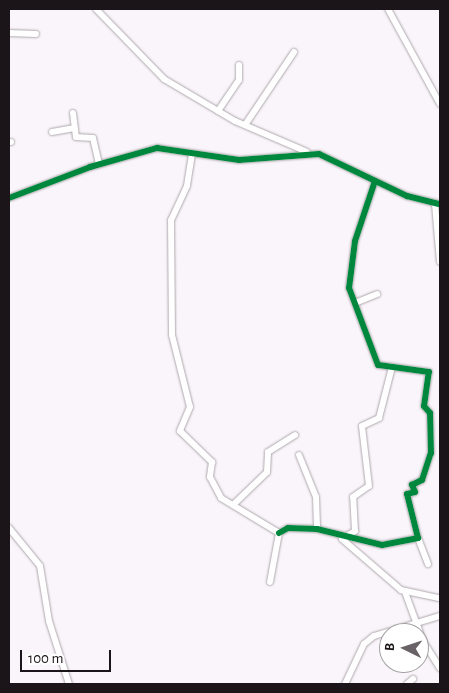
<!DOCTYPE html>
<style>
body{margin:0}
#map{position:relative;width:449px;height:693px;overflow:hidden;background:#faf5fa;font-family:"Alegreya Sans",sans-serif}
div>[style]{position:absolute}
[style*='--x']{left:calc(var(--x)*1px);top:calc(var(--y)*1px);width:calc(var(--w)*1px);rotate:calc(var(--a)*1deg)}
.roads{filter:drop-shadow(0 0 1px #aea8ad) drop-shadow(0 0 1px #aea8ad)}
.minor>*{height:6px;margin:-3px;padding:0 3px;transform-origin:3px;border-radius:3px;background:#fefefe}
.cycleway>*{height:6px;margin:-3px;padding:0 3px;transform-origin:3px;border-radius:3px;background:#00873e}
span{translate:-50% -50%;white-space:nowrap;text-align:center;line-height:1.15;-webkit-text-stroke:4px #fff;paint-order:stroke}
.frame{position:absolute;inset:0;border:10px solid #1b1519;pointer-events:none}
.north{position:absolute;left:379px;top:623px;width:50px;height:50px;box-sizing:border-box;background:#fff;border:1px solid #a4a1a3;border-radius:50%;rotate:274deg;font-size:14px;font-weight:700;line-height:20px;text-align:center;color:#1b1519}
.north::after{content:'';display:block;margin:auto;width:18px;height:22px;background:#696368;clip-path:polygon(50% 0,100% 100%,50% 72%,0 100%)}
.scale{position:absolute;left:20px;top:650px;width:91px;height:22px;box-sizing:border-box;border:2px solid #1b1519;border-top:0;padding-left:6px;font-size:15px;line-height:18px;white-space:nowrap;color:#1b1519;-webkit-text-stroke:4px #fff;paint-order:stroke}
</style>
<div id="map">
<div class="roads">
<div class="minor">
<div style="--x:96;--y:9;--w:98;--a:45.8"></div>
<div style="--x:164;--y:79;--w:82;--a:30.6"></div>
<div style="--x:235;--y:121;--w:78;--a:23.3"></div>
<div style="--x:388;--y:9;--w:108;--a:61.3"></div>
<div style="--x:9;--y:33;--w:27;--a:2"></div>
<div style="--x:218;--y:111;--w:37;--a:-56"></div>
<div style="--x:239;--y:80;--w:15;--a:-90"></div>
<div style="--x:73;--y:113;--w:24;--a:83"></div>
<div style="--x:76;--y:137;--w:17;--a:3"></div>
<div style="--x:93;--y:138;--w:27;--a:77"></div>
<div style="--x:245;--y:125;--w:88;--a:-56.1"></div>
<div style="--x:52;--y:132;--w:23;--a:-10"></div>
<div style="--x:9;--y:142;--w:2;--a:0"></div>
<div style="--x:192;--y:154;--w:32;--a:99"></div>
<div style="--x:187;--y:186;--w:38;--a:115"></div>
<div style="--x:171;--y:220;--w:115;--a:89.5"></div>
<div style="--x:172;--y:335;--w:74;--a:76"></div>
<div style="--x:190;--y:407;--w:26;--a:113"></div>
<div style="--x:180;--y:431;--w:45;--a:44.1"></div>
<div style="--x:212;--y:462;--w:15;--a:98"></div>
<div style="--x:210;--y:477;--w:24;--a:62"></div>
<div style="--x:221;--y:498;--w:68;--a:31.1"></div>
<div style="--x:9;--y:198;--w:87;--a:-20.9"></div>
<div style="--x:90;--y:167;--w:70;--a:-15.8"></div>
<div style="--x:157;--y:148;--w:83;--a:8.3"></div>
<div style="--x:239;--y:160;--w:80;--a:-4.3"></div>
<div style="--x:319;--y:154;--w:98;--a:25.5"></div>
<div style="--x:407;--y:196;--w:34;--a:14"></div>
<div style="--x:435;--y:204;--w:58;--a:85.1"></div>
<div style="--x:355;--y:303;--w:24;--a:-22"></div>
<div style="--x:299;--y:455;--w:45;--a:68"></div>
<div style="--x:316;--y:497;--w:32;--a:88"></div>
<div style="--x:233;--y:505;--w:47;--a:-44.1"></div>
<div style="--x:267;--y:472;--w:20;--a:-87"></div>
<div style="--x:268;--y:452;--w:32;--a:-32"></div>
<div style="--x:9;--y:528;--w:49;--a:50.8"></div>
<div style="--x:40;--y:566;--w:56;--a:80.7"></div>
<div style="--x:49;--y:621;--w:66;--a:72.4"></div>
<div style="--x:279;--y:533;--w:10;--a:-29"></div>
<div style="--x:288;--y:528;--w:29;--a:2"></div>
<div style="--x:317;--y:529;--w:67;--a:13.8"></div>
<div style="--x:382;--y:545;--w:37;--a:-11"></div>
<div style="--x:418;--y:538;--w:45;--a:-104"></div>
<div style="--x:407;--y:494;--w:8;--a:-14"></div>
<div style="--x:415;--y:492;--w:8;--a:-113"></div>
<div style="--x:412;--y:485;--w:11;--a:-27"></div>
<div style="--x:422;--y:480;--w:28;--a:-72"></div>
<div style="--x:431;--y:453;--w:40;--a:-91.4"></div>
<div style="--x:430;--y:413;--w:9;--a:-131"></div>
<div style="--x:424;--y:406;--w:34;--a:-82"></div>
<div style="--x:429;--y:372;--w:51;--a:-172.2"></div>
<div style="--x:378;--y:365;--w:82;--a:-110.6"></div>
<div style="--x:349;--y:288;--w:47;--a:-82.7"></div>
<div style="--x:355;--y:241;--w:63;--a:-71.6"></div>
<div style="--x:345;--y:537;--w:12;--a:-31"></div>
<div style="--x:355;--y:531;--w:34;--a:-93"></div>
<div style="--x:353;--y:497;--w:19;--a:-35"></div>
<div style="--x:369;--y:486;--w:60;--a:-96.7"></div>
<div style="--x:362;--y:426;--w:19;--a:-25"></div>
<div style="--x:379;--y:418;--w:53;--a:-75.7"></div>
<div style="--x:418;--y:538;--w:28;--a:69"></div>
<div style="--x:342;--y:539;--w:78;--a:40.8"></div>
<div style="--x:401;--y:590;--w:40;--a:12"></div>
<div style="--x:270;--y:582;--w:50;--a:-79.6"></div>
<div style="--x:405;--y:592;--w:52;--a:69.8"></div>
<div style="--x:423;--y:641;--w:32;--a:58"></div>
<div style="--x:345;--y:684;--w:44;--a:-64.6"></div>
<div style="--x:364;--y:644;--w:13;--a:-39"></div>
<div style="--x:374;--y:636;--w:69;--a:-16.9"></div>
<div style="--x:407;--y:684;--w:8;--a:-40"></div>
</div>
</div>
<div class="cycleway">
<div style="--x:9;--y:198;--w:87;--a:-20.9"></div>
<div style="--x:90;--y:167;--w:70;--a:-15.8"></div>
<div style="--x:157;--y:148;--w:83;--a:8.3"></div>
<div style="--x:239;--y:160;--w:80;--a:-4.3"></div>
<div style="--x:319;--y:154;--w:98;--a:25.5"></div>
<div style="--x:407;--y:196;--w:34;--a:14"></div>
<div style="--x:279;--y:533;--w:10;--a:-29"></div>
<div style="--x:288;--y:528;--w:29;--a:2"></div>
<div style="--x:317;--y:529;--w:67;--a:13.8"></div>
<div style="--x:382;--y:545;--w:37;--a:-11"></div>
<div style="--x:418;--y:538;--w:45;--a:-104"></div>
<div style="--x:407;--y:494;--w:8;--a:-14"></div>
<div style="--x:415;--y:492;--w:8;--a:-113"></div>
<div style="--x:412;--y:485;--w:11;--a:-27"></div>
<div style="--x:422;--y:480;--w:28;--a:-72"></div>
<div style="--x:431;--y:453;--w:40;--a:-91.4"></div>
<div style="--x:430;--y:413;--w:9;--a:-131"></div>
<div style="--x:424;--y:406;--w:34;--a:-82"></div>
<div style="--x:429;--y:372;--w:51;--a:-172.2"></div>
<div style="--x:378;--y:365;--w:82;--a:-110.6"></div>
<div style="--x:349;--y:288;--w:47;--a:-82.7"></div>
<div style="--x:355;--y:241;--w:63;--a:-71.6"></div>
</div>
<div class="frame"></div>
<div class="north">B</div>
<div class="scale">100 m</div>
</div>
